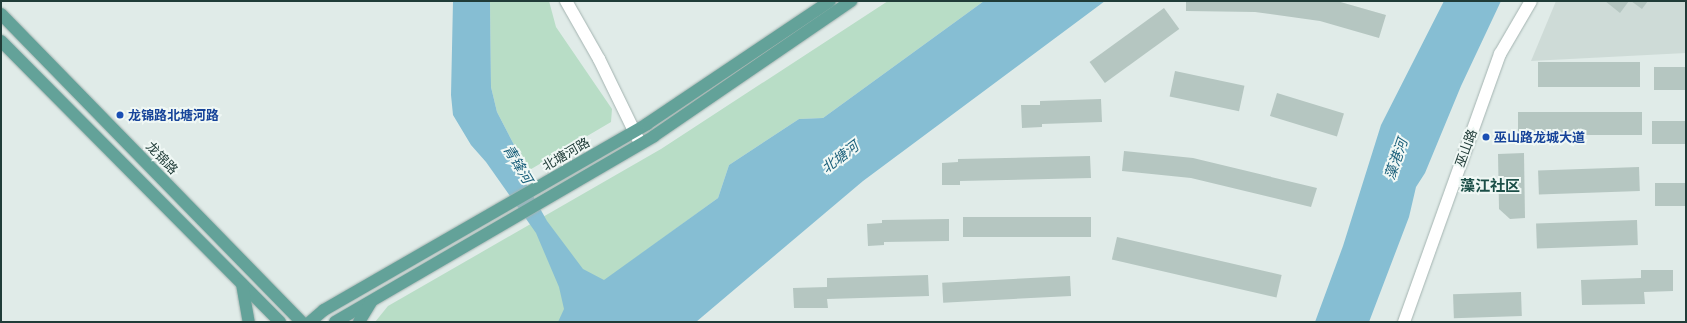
<!DOCTYPE html>
<meta charset="utf-8">
<style>
body{margin:0}
#map{position:relative;width:1687px;height:323px;overflow:hidden;background:#e0ebe8;font-family:Barlow,"Noto Sans SC",sans-serif}
div>[style]{position:absolute}
[style*='--x']{left:calc(var(--x)*1px);top:calc(var(--y)*1px);width:calc(var(--w)*1px);rotate:calc(var(--a)*1deg)}
.built>*{inset:0;background:#cedbd7}
.green>*{inset:0;background:#b8ddc6}
.water>*{inset:0;background:#86bed3}
.building>*{inset:0;background:#b5c6c1;transform-origin:0 0}
.roads{filter:drop-shadow(0 0 1px #a3b3b0) drop-shadow(0 0 1px #a3b3b0)}
.minor>*{height:12px;margin:-6px;padding:0 6px;transform-origin:6px;border-radius:6px;background:#fff}
.major>*{height:12px;margin:-6px;padding:0 6px;transform-origin:6px;border-radius:6px;background:#63a299}
.dots>*{width:11px;height:11px;translate:-50% -50%;box-sizing:border-box;border:2px solid #f0f8f5;border-radius:50%}
span{translate:-50% -50%;white-space:nowrap;text-align:center;line-height:1.15;-webkit-text-stroke:4px #f0f8f5;paint-order:stroke}
.transit-label{font-size:13px;color:#164399;font-weight:700}
.left{translate:0 -50%;text-align:left}
.street-label{font-size:13px;color:#203c38}
.water-label{font-size:14px;color:#195f7a;font-style:italic}
.quarter-label{font-size:15px;color:#1c4f48;font-weight:700}
.frame{position:absolute;inset:0;border:2px solid #203c38;pointer-events:none}
</style>
<div id="map">
<div class="built">
<div style="clip-path:polygon(1556px 1px,1686px 1px,1686px 53px,1531px 61px)"></div>
</div>
<div class="green">
<div style="clip-path:polygon(490px 1px,549px 1px,556px 27px,612px 109px,611px 122px,521px 175px,517px 167px,523px 162px,497px 112px,491px 87px)"></div>
<div style="clip-path:polygon(888px 1px,984px 1px,823px 118px,799px 119px,729px 165px,718px 198px,604px 281px,558px 322px,375px 322px,388px 306px,661px 149px)"></div>
</div>
<div class="water">
<div style="clip-path:polygon(453px 1px,490px 1px,491px 87px,497px 112px,523px 162px,517px 167px,547px 221px,583px 269px,604px 280px,718px 198px,729px 165px,799px 119px,823px 118px,984px 1px,1105px 1px,863px 181px,696px 322px,558px 322px,564px 309px,559px 287px,536px 233px,486px 162px,471px 145px,453px 115px,451px 95px)"></div>
<div style="clip-path:polygon(1444px 1px,1501px 1px,1461px 86px,1425px 173px,1416px 187px,1409px 217px,1369px 322px,1315px 322px,1343px 246px,1381px 125px)"></div>
</div>
<div class="building">
<div style="clip-path:polygon(1186px 1px,1337px 1px,1386px 15px,1379px 38px,1320px 21px,1255px 12px,1186px 11px)"></div>
<div style="clip-path:polygon(1605px 1px,1629px 1px,1620px 13px)"></div>
<div style="clip-path:polygon(1631px 1px,1648px 1px,1642px 9px)"></div>
<div style="left:1164px;top:8px;width:26px;height:92px;rotate:54deg"></div>
<div style="left:1640px;top:62px;width:25px;height:102px;rotate:90deg"></div>
<div style="left:1686px;top:67px;width:23px;height:32px;rotate:90deg"></div>
<div style="left:1175px;top:71px;width:71px;height:26px;rotate:12deg"></div>
<div style="left:1277px;top:93px;width:70px;height:24px;rotate:17deg"></div>
<div style="clip-path:polygon(1101px 99px,1102px 122px,1042px 124px,1042px 127px,1022px 128px,1021px 105px,1040px 105px,1040px 101px)"></div>
<div style="left:1642px;top:112px;width:23px;height:124px;rotate:90deg"></div>
<div style="left:1686px;top:121px;width:23px;height:34px;rotate:90deg"></div>
<div style="clip-path:polygon(1124px 151px,1193px 158px,1317px 188px,1311px 207px,1191px 178px,1122px 171px)"></div>
<div style="clip-path:polygon(1524px 153px,1525px 218px,1510px 219px,1499px 209px,1498px 154px)"></div>
<div style="clip-path:polygon(1090px 156px,1091px 178px,960px 181px,960px 185px,942px 185px,942px 163px,958px 162px,958px 159px)"></div>
<div style="left:1639px;top:167px;width:24px;height:101px;rotate:88deg"></div>
<div style="left:1686px;top:183px;width:23px;height:31px;rotate:90deg"></div>
<div style="left:1091px;top:217px;width:20px;height:128px;rotate:90deg"></div>
<div style="clip-path:polygon(949px 219px,949px 241px,884px 242px,884px 245px,868px 246px,867px 224px,882px 223px,882px 220px)"></div>
<div style="left:1637px;top:220px;width:25px;height:101px;rotate:88deg"></div>
<div style="left:1117px;top:237px;width:169px;height:23px;rotate:13deg"></div>
<div style="clip-path:polygon(1641px 270px,1673px 270px,1673px 291px,1644px 292px,1645px 304px,1582px 305px,1581px 280px,1641px 278px)"></div>
<div style="clip-path:polygon(928px 275px,929px 296px,827px 299px,828px 308px,794px 308px,793px 288px,827px 287px,827px 278px)"></div>
<div style="left:1070px;top:276px;width:20px;height:128px;rotate:87deg"></div>
<div style="left:1521px;top:292px;width:24px;height:68px;rotate:88deg"></div>
</div>
<div class="roads">
<div class="minor">
<div style="--x:566;--y:1;--w:67;--a:60.4"></div>
<div style="--x:599;--y:59;--w:93;--a:64"></div>
<div style="--x:1404;--y:322;--w:285;--a:-70.3"></div>
<div style="--x:1500;--y:54;--w:61;--a:-59.7"></div>
</div>
<div class="major">
<div style="--x:1;--y:14;--w:431;--a:45.7"></div>
<div style="--x:1;--y:41;--w:396;--a:45.2"></div>
<div style="--x:242;--y:284;--w:39;--a:80"></div>
<div style="--x:310;--y:322;--w:18;--a:-41"></div>
<div style="--x:324;--y:310;--w:373;--a:-29.9"></div>
<div style="--x:647;--y:124;--w:220;--a:-33.9"></div>
<div style="--x:335;--y:322;--w:369;--a:-30.2"></div>
<div style="--x:654;--y:136;--w:239;--a:-34.4"></div>
<div style="--x:359;--y:322;--w:23;--a:-59"></div>
</div>
</div>
<div class="dots">
<div style="left:120px;top:115px;background:#1a4fb4"></div>
<div style="left:1486px;top:137px;background:#1a4fb4"></div>
</div>
<div class="transit-label">
<span class="left" style="left:128px;top:115px">龙锦路北塘河路</span>
<span class="left" style="left:1494px;top:137px">巫山路龙城大道</span>
</div>
<div class="street-label">
<span style="left:1466px;top:148px;rotate:-70deg">巫山路</span>
<span style="left:566px;top:154px;rotate:-30deg">北塘河路</span>
<span style="left:162px;top:158px;rotate:46deg">龙锦路</span>
</div>
<div class="water-label">
<span style="left:840px;top:157px;rotate:-37deg">北塘河</span>
<span style="left:1396px;top:159px;rotate:-71deg">藻港河</span>
<span style="left:518px;top:164px;rotate:59deg">青锋河</span>
</div>
<div class="quarter-label">
<span style="left:1490px;top:186px">藻江社区</span>
</div>
<div class="frame"></div>
</div>
